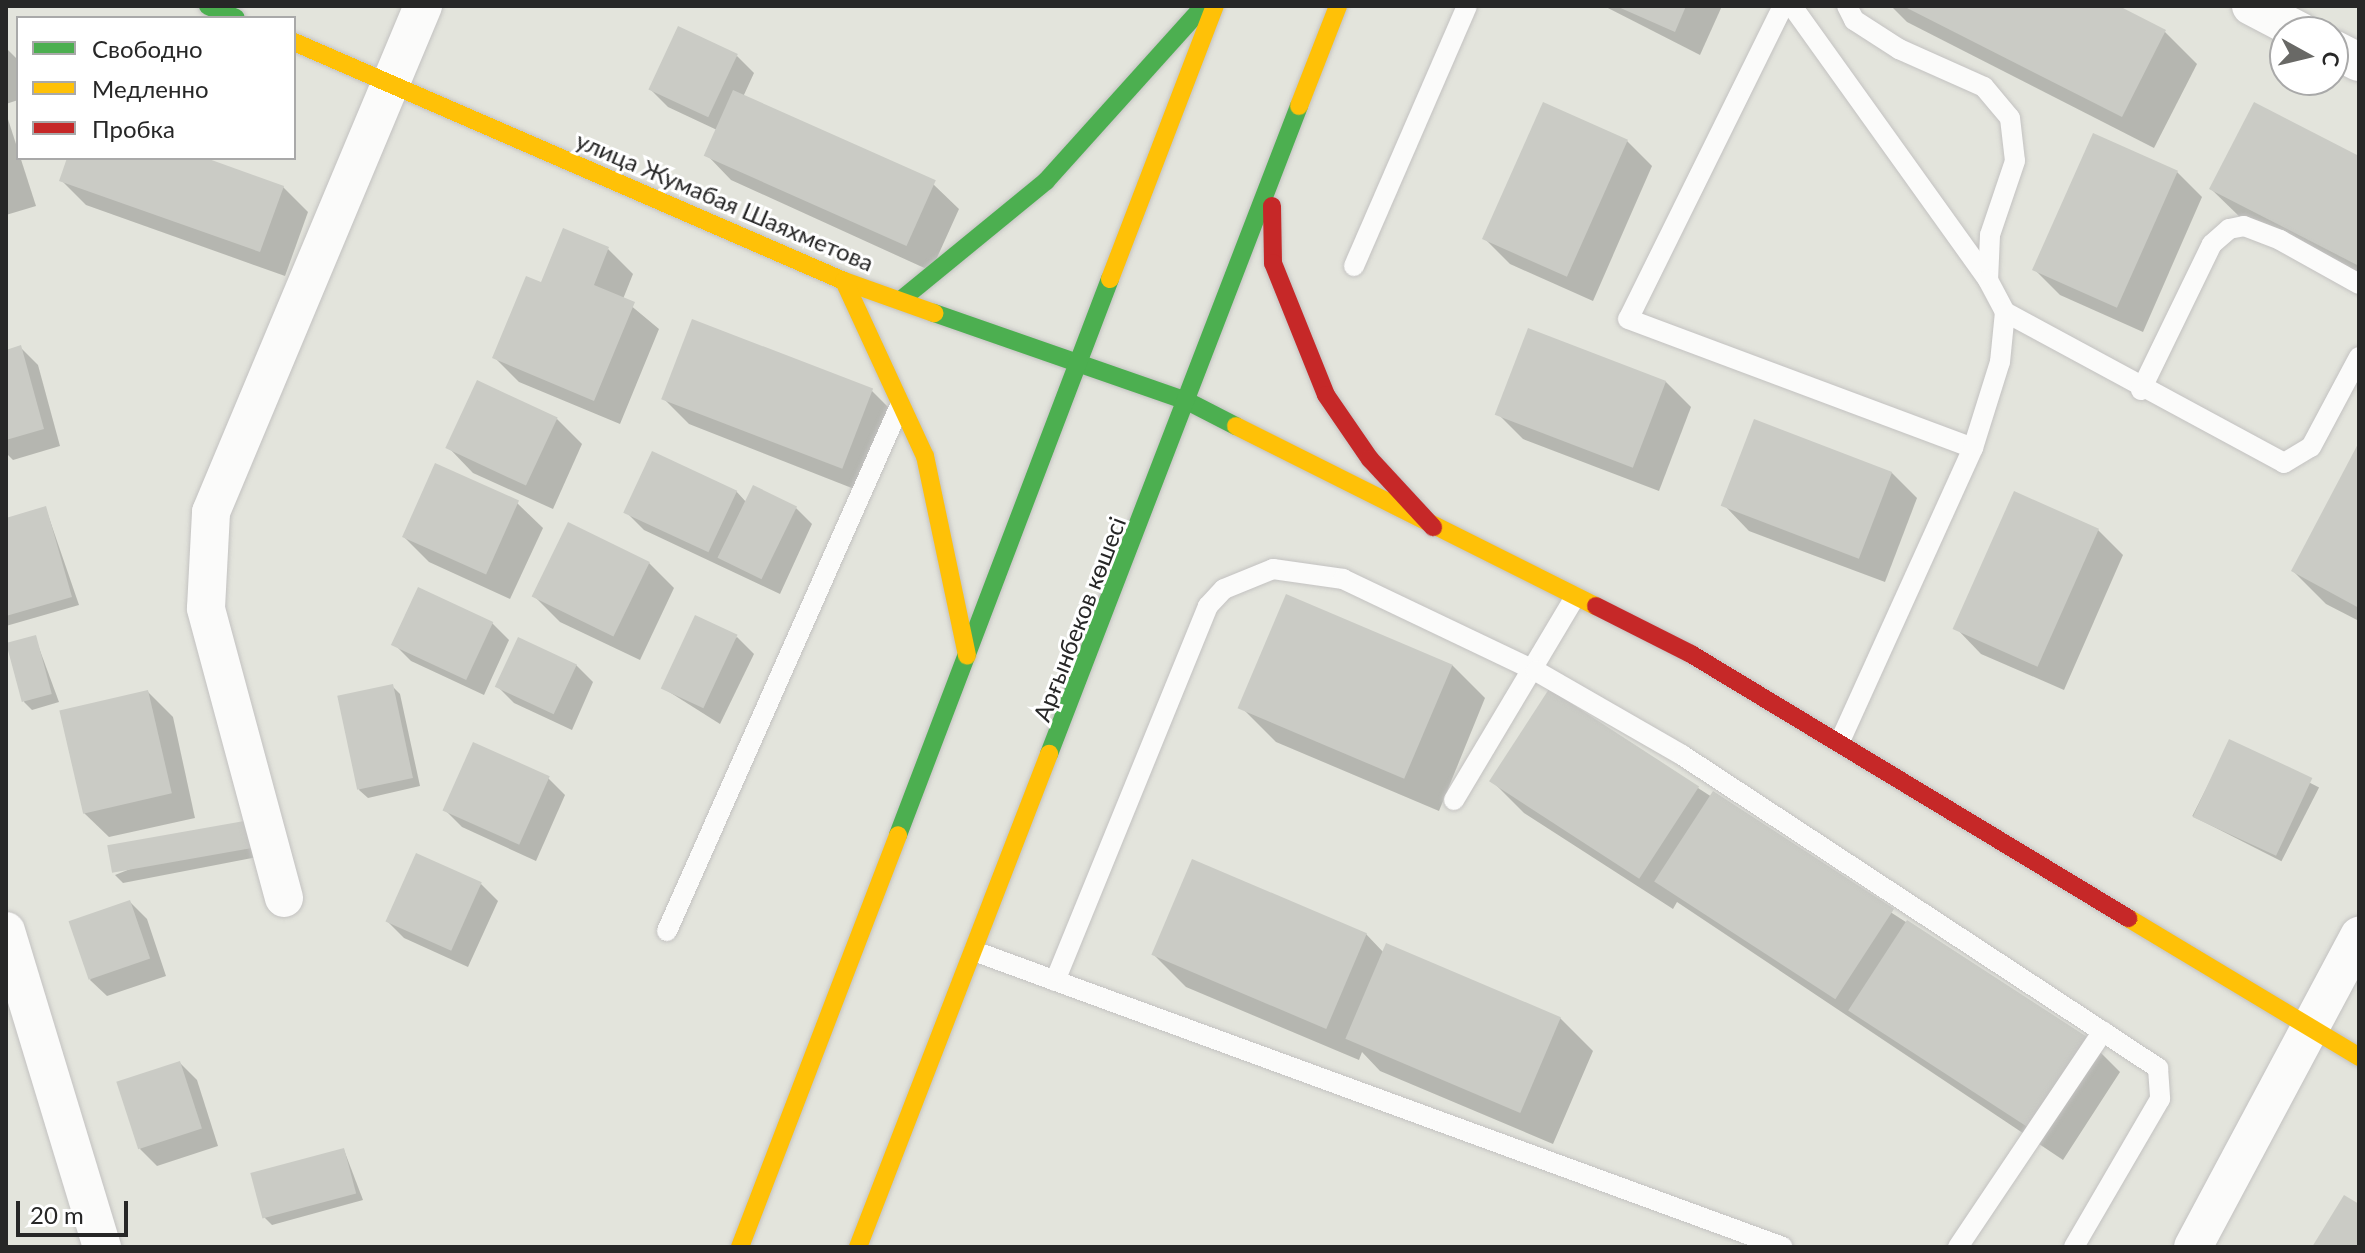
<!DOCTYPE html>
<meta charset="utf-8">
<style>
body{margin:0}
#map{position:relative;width:2365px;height:1253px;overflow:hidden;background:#e3e4dc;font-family:Lato,sans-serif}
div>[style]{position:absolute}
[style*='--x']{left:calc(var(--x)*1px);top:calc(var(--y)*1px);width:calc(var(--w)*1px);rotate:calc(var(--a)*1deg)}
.shadow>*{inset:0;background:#0003;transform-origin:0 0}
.building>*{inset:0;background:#cacbc5;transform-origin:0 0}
.roads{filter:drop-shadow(0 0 2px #c3c2c1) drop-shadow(0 0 2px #c3c2c1)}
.lane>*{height:20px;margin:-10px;padding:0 10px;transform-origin:10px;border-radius:10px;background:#fbfbfa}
.street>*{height:38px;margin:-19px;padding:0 19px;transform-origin:19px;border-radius:19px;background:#fbfbfa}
.fast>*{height:18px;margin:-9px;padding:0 9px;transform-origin:9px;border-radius:9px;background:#4caf50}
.slow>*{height:18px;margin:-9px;padding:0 9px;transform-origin:9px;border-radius:9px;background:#ffc107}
.jam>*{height:18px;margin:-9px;padding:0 9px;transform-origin:9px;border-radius:9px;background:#c62828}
span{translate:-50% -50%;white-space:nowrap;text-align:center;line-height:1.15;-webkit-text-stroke:6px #fff;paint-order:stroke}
.street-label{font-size:24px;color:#272727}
.frame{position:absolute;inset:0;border:8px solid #272727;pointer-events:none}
.legend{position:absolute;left:16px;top:16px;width:280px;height:144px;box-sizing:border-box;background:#fff;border:2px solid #a9a9a9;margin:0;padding:10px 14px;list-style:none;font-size:24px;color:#272727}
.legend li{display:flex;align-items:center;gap:16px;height:40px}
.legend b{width:40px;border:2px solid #a9a9a9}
.north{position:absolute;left:2269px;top:16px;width:80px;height:80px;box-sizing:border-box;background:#fff;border:2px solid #a9a9a9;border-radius:50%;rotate:98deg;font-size:22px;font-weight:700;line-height:32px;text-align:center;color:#272727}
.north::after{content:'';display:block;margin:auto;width:28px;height:36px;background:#696966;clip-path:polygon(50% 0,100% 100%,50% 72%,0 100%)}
.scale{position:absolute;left:16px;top:1201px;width:112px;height:36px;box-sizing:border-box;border:4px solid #272727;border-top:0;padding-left:10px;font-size:24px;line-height:28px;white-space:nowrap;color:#272727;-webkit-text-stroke:6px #fff;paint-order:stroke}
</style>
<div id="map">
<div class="shadow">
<div style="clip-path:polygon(1604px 6px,1722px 6px,1700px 55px)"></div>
<div style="clip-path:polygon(1891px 6px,2115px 6px,2164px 31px,2197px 64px,2154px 148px,1907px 22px)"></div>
<div style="clip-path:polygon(6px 48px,18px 60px,18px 100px,6px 104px)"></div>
<div style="clip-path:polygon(737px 56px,754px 73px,743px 97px,933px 184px,959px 209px,931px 271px,731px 180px,706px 154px,717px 130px,668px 107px,651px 90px)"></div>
<div style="clip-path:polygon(6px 113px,36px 206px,6px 215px)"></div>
<div style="clip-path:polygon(1627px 141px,1652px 166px,1593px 301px,1510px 264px,1485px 239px)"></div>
<div style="clip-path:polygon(69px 158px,200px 158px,283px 187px,308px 212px,285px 276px,86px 205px,61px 180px)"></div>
<div style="clip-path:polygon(2359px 158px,2359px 280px,2244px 221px,2211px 189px)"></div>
<div style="clip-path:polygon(2177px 172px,2202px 197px,2143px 332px,2060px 295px,2035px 270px)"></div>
<div style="clip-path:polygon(564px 231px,608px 249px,633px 274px,623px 299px,659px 329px,620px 424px,519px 382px,494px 357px,542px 285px)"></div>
<div style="clip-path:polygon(21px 348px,38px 365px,60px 446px,13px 460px,6px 453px,6px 352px)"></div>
<div style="clip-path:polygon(1666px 382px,1691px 407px,1659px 491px,1523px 439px,1498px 414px)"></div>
<div style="clip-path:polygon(872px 391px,897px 416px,867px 494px,689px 424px,664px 399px)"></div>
<div style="clip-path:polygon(557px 419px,582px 444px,553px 509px,473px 473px,448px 447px)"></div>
<div style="clip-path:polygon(2359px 447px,2359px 621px,2326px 604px,2293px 571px)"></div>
<div style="clip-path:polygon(1892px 473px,1917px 498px,1885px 582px,1749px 531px,1724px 505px)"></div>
<div style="clip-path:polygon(736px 491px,747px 503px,795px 507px,812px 524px,780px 594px,644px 530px,627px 513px)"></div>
<div style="clip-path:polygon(517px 503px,543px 528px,510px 599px,429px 562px,404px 537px)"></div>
<div style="clip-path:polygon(46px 509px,79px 605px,6px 626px,6px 520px)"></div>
<div style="clip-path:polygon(2098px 530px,2123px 555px,2064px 690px,1981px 654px,1956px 628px)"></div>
<div style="clip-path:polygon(649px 563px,674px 588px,640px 660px,560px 622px,535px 597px)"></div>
<div style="clip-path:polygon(492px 623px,509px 640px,484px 695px,411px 661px,394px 644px)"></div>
<div style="clip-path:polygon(35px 637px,59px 702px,32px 710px,24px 702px)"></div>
<div style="clip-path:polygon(737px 637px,754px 654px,720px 724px,663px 688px)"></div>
<div style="clip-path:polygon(576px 665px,593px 682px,572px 730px,514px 703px,497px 686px)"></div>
<div style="clip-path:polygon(1452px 665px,1485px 698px,1439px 811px,1276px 742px,1244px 710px)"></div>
<div style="clip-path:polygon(392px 686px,400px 694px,420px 786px,368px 798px,359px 790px)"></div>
<div style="clip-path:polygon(148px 692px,173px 717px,195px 818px,109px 837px,83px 812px)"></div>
<div style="left:2230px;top:742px;width:100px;height:83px;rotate:27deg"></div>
<div style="clip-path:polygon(548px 778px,565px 795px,536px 861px,462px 827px,445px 810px)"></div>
<div style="clip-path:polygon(1492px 781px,1698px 788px,2087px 1039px,2120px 1072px,2063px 1160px,1677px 902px,1673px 909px,1524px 813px)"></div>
<div style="clip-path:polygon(249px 822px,262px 856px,123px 883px,115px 875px)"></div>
<div style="clip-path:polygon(481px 884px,498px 901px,468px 967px,404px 938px,387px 921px)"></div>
<div style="clip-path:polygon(130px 902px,147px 919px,166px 976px,107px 996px,90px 980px)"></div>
<div style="clip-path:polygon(1366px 934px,1384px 953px,1560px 1018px,1593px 1051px,1553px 1144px,1380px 1071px,1362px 1052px,1359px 1060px,1186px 987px,1153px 954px)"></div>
<div style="clip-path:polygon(180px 1063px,197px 1080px,218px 1146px,157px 1166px,140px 1149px)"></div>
<div style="clip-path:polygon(344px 1150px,363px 1200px,272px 1225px,264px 1217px)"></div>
</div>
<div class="building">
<div style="clip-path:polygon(1616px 6px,1686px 6px,1675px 32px)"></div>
<div style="clip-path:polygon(1903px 6px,2119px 6px,2166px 30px,2122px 117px)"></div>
<div style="left:678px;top:26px;width:66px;height:70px;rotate:25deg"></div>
<div style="left:733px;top:90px;width:222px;height:72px;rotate:24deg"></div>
<div style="left:1543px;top:102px;width:93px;height:150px;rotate:24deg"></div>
<div style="clip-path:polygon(2254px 102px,2359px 156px,2359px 266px,2209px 189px)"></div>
<div style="left:2093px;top:133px;width:93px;height:150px;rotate:24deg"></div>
<div style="clip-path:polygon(67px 158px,206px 158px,284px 186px,260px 252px,59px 181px)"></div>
<div style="clip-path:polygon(563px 228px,609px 247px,594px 285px,635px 302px,594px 401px,492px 358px,526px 276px,541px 282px)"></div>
<div style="left:692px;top:319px;width:194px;height:86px;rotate:21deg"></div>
<div style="left:1528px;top:328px;width:148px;height:93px;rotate:21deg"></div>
<div style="clip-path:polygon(21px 345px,44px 429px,6px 440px,6px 350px)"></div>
<div style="left:477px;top:380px;width:89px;height:75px;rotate:25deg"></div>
<div style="left:1754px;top:419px;width:148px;height:93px;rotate:21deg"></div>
<div style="clip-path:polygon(2359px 442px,2359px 608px,2291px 571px)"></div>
<div style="left:652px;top:451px;width:94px;height:68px;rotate:25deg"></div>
<div style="left:435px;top:463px;width:92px;height:81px;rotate:24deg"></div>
<div style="left:753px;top:485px;width:49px;height:81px;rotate:26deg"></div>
<div style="left:2014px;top:491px;width:93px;height:151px;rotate:24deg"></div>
<div style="clip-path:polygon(46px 506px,72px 597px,6px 616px,6px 518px)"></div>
<div style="left:568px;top:522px;width:91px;height:83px;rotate:26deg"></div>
<div style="left:418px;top:587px;width:83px;height:64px;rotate:25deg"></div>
<div style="left:1286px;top:594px;width:181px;height:124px;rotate:23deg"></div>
<div style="left:695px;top:615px;width:47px;height:81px;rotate:25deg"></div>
<div style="left:36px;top:635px;width:61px;height:31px;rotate:75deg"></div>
<div style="left:518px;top:637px;width:65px;height:55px;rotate:25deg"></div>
<div style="left:393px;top:684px;width:96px;height:57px;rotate:78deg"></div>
<div style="left:1549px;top:689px;width:179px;height:110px;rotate:33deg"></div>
<div style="left:148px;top:690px;width:106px;height:91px;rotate:77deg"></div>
<div style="left:2229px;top:739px;width:92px;height:86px;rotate:25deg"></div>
<div style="left:473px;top:742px;width:84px;height:75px;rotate:24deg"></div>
<div style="left:1713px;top:791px;width:216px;height:108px;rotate:33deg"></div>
<div style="left:250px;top:820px;width:28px;height:145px;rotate:80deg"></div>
<div style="left:416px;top:853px;width:72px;height:75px;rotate:24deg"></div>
<div style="left:1192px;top:859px;width:190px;height:104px;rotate:23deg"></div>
<div style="left:130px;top:900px;width:62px;height:65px;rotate:71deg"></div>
<div style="left:1907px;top:920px;width:217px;height:108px;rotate:33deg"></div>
<div style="left:1386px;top:943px;width:190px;height:104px;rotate:23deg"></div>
<div style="left:180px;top:1061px;width:71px;height:67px;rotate:72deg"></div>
<div style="left:344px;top:1148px;width:47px;height:97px;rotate:75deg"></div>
<div style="clip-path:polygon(2344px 1195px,2359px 1204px,2359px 1247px,2312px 1247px)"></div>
</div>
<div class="roads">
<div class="lane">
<div style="--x:1783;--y:6;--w:349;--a:116.3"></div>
<div style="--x:1628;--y:319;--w:368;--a:20.5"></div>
<div style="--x:1973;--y:448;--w:322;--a:114.4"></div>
<div style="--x:1792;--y:6;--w:337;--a:54.4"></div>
<div style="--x:1847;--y:6;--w:16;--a:63"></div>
<div style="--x:1854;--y:20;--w:54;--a:32.8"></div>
<div style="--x:1899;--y:49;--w:93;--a:24.1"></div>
<div style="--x:1984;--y:87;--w:40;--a:50"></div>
<div style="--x:2010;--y:118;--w:43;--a:83.4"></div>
<div style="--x:2015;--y:161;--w:78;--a:108.7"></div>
<div style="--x:1990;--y:235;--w:45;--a:92.5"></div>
<div style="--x:1988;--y:280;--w:36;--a:62"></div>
<div style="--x:2005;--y:312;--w:317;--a:28.4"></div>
<div style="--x:2284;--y:463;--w:31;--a:-31"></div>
<div style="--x:2311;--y:447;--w:102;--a:-61.9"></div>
<div style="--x:1354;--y:266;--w:283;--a:-66.5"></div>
<div style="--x:2141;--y:390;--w:162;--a:-64.1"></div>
<div style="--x:2212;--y:244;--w:23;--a:-41"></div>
<div style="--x:2229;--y:229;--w:15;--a:-11"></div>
<div style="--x:2244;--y:226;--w:39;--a:21"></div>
<div style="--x:2280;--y:240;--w:90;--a:29.1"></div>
<div style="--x:1973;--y:448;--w:90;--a:-72.6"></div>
<div style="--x:2000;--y:362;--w:50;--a:-84.3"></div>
<div style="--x:1454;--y:800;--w:236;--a:-59.2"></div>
<div style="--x:667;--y:931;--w:572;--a:-66.08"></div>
<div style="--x:974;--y:951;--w:861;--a:20.1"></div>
<div style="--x:1055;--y:981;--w:405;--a:-67.8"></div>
<div style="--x:1208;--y:606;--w:23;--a:-47"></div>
<div style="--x:1224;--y:589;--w:53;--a:-22.2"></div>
<div style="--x:1273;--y:569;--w:71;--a:8.1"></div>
<div style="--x:1343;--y:579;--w:214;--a:25.5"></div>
<div style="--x:1536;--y:671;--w:168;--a:29.9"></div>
<div style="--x:1682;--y:755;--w:570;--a:33.33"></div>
<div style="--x:2158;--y:1068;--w:31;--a:86"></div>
<div style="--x:2160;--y:1099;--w:171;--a:120.2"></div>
<div style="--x:1958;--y:1247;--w:260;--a:-56.1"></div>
</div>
<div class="street">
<div style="--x:2251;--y:6;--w:56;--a:27.5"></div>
<div style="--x:2333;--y:49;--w:29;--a:27"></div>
<div style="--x:284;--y:898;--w:300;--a:-105.1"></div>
<div style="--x:206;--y:608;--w:96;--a:-87"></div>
<div style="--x:211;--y:512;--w:549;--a:-67.27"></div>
<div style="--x:6;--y:931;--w:330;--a:73.1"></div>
<div style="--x:2193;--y:1247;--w:353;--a:-61.9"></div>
</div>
<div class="fast">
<div style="--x:208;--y:6;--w:30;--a:23"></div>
<div style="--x:902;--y:299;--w:186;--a:-39.3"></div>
<div style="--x:1046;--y:181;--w:233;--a:-48"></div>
<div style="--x:934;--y:313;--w:270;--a:19.2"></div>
<div style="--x:1189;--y:402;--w:53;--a:27.1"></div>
<div style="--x:1049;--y:754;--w:695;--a:-68.9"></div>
<div style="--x:898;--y:835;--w:595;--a:-69.13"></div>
</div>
<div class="slow">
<div style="--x:294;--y:42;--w:600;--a:23.49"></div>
<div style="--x:844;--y:281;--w:96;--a:19.6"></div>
<div style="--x:1299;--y:106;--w:107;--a:-68.7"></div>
<div style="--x:1110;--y:279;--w:292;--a:-69"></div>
<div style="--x:844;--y:281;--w:193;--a:65.2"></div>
<div style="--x:925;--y:456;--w:204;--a:78.1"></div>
<div style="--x:1236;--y:426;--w:402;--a:26.6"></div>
<div style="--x:2128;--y:918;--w:270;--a:31"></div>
<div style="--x:740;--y:1247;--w:441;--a:-69"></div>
<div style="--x:858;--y:1247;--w:529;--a:-68.82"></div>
</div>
<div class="jam">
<div style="--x:1272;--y:206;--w:57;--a:89"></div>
<div style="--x:1273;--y:263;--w:142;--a:68.1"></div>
<div style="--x:1326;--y:395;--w:78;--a:55.5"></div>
<div style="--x:1370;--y:459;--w:93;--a:47.2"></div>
<div style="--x:1596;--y:606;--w:106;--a:26.8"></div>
<div style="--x:1691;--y:654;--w:511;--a:31.14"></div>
</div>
</div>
<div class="street-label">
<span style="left:725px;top:201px;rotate:23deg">улица Жумабая Шаяхметова</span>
<span style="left:1079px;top:619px;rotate:-69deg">Арғынбеков көшесі</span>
</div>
<div class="frame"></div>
<ul class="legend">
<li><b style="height:10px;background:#4caf50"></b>Свободно</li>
<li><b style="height:10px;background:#ffc107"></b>Медленно</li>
<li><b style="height:10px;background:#c62828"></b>Пробка</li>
</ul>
<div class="north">С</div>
<div class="scale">20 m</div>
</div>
